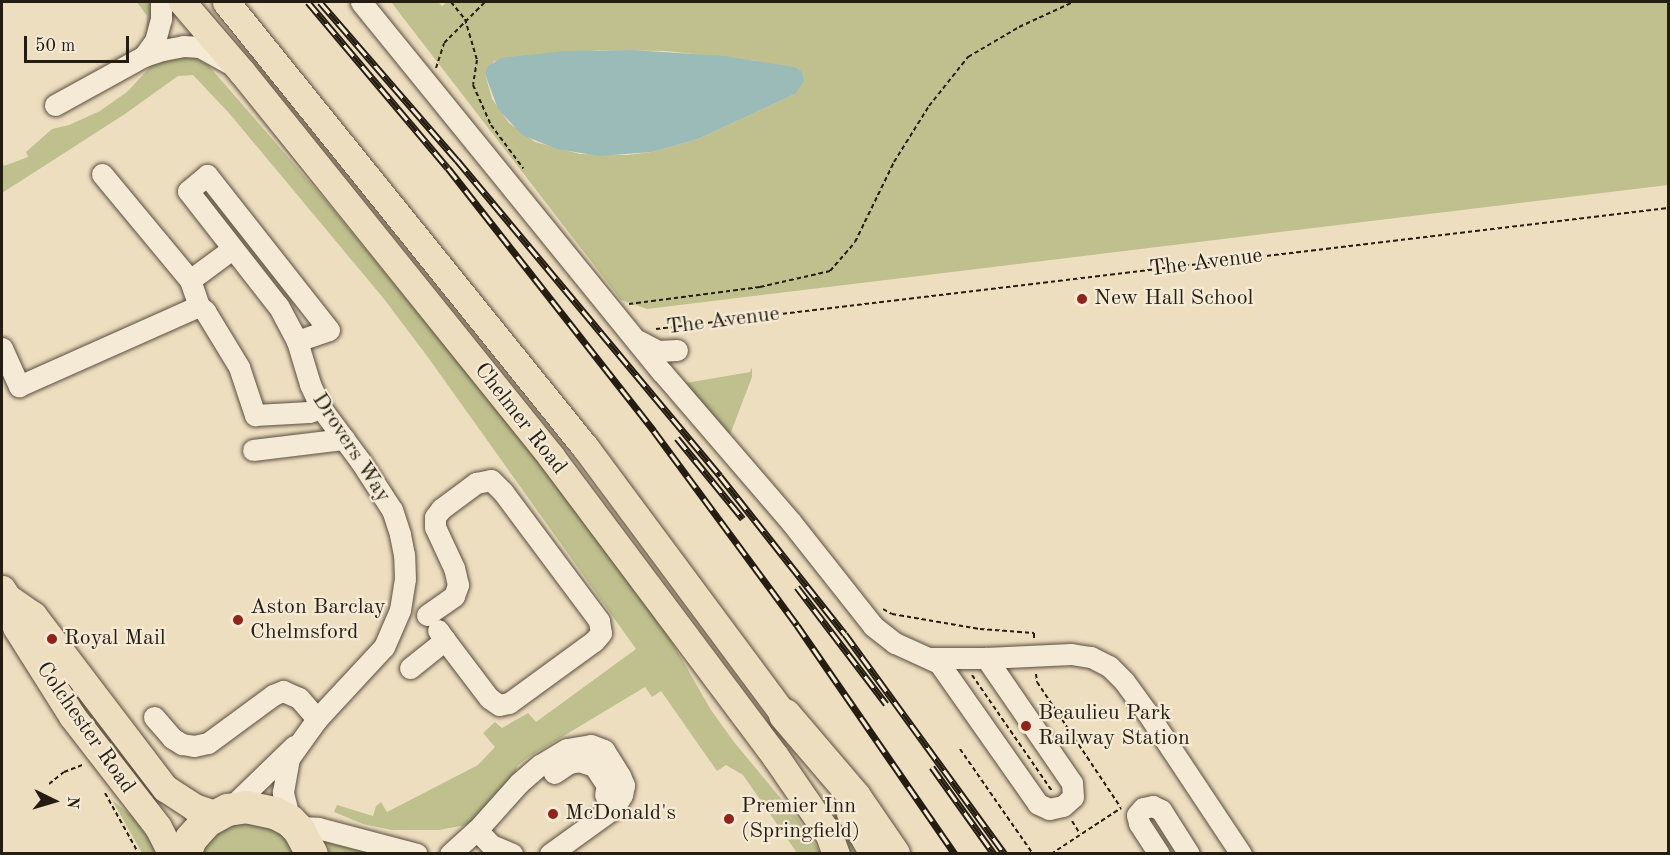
<!DOCTYPE html>
<style>
body{margin:0}
#map{position:relative;width:1670px;height:855px;overflow:hidden;background:#eedec0;font-family:"Old Standard TT",serif}
div>[style]{position:absolute}
[style*='--x']{left:calc(var(--x)*1px);top:calc(var(--y)*1px);width:calc(var(--w)*1px);rotate:calc(var(--a)*1deg)}
.green>*{inset:0;background:#bfc08e}
.water>*{inset:0;background:#9abbb7}
.path>*{height:2px;margin-top:-1px;transform-origin:0;background:repeating-linear-gradient(90deg,#261d12 0 4.5px,transparent 0 7.5px)}
.roads{filter:drop-shadow(0 0 2px #584d3e) drop-shadow(0 0 2px #584d3e)}
.minor>*{height:21px;margin:-10.5px;padding:0 10.5px;transform-origin:10.5px;border-radius:10.5px;background:#f4ead6}
.major>*{height:27px;margin:-13.5px;padding:0 13.5px;transform-origin:13.5px;border-radius:13.5px;background:#eedec0}
.highway>*{height:32px;margin:-16px;padding:0 16px;transform-origin:16px;border-radius:16px;background:#eedec0}
.rail>*{height:7px;margin-top:-3.5px;transform-origin:0;background:repeating-linear-gradient(90deg,#f4ead6 0 14px,#261d12 0 28px);box-sizing:border-box;border-block:2px solid #261d12}
.dots>*{width:16px;height:16px;translate:-50% -50%;box-sizing:border-box;border:3px solid #f4ead6;border-radius:50%}
span{translate:-50% -50%;white-space:nowrap;text-align:center;line-height:1.15;-webkit-text-stroke:4.5px #f4ead6;paint-order:stroke}
.street-label{font-size:22px;color:#261d12}
.poi-label{font-size:22px;color:#261d12}
.left{translate:0 -50%;text-align:left}
.frame{position:absolute;inset:0;border:3px solid #261d12;pointer-events:none}
.north{position:absolute;left:24px;top:771px;width:60px;height:60px;-webkit-text-stroke:4px #f4ead6;paint-order:stroke;rotate:95deg;font-size:16px;font-weight:700;line-height:24px;text-align:center;color:#261d12}
.north::after{content:'';display:block;margin:auto;width:21px;height:27px;background:#261d12;clip-path:polygon(50% 0,100% 100%,50% 72%,0 100%)}
.scale{position:absolute;left:24px;top:36px;width:105px;height:27px;box-sizing:border-box;border:3px solid #261d12;border-top:0;padding-left:8px;font-size:18px;line-height:21px;white-space:nowrap;color:#261d12;-webkit-text-stroke:4px #f4ead6;paint-order:stroke}
</style>
<div id="map">
<div class="green">
<div style="clip-path:polygon(137px 2px,152px 2px,153px 13px,146px 35px,147px 16px)"></div>
<div style="clip-path:polygon(evenodd,391px 2px,438px 2px,442px 6px,447px 2px,1668px 2px,1668px 185px,647px 309px,621px 300px,391px 2px,599px 50px,666px 51px,757px 61px,795px 94px,698px 139px,652px 152px,627px 155px,580px 154px,535px 142px,509px 123px,492px 99px,485px 74px,494px 61px,599px 50px)"></div>
<div style="clip-path:polygon(188px 54px,208px 65px,332px 208px,526px 446px,665px 630px,711px 710px,734px 742px,797px 818px,821px 853px,797px 853px,743px 775px,726px 765px,717px 771px,661px 691px,652px 697px,645px 687px,527px 758px,517px 766px,515px 778px,473px 821px,466px 825px,439px 830px,392px 830px,363px 824px,334px 812px,337px 805px,373px 816px,376px 806px,381px 802px,387px 812px,478px 765px,495px 747px,483px 733px,495px 722px,502px 728px,528px 713px,536px 722px,636px 649px,427px 356px,384px 299px,229px 113px,193px 75px,178px 76px,125px 114px,2px 193px,2px 162px,4px 166px,28px 157px,26px 152px,52px 129px,69px 125px,100px 111px,127px 92px,153px 64px,167px 56px)"></div>
<div style="clip-path:polygon(752px 367px,752px 377px,723px 453px,668px 386px,750px 372px)"></div>
<div style="clip-path:polygon(828px 795px,850px 830px,865px 853px,845px 853px,820px 801px)"></div>
<div style="clip-path:polygon(112px 800px,133px 817px,153px 845px,154px 853px,142px 853px)"></div>
<div style="clip-path:polygon(227px 821px,271px 822px,301px 854px,196px 854px)"></div>
<div style="clip-path:polygon(328px 838px,383px 853px,329px 853px)"></div>
</div>
<div class="water">
<div style="clip-path:polygon(632px 50px,724px 56px,794px 67px,802px 72px,804px 81px,795px 94px,698px 139px,652px 152px,599px 156px,557px 149px,522px 135px,498px 109px,485px 74px,488px 66px,501px 58px,565px 51px)"></div>
</div>
<div class="path">
<div style="--x:451;--y:2;--w:22;--a:51"></div>
<div style="--x:465;--y:19;--w:43;--a:73.7"></div>
<div style="--x:477;--y:60;--w:25;--a:99"></div>
<div style="--x:473;--y:85;--w:44;--a:65.8"></div>
<div style="--x:491;--y:125;--w:54;--a:53.3"></div>
<div style="--x:436;--y:68;--w:26;--a:-72"></div>
<div style="--x:444;--y:43;--w:58;--a:-45"></div>
<div style="--x:629;--y:304;--w:132;--a:-7.4"></div>
<div style="--x:760;--y:287;--w:72;--a:-12.9"></div>
<div style="--x:830;--y:271;--w:38;--a:-49"></div>
<div style="--x:855;--y:242;--w:89;--a:-64"></div>
<div style="--x:894;--y:162;--w:66;--a:-58"></div>
<div style="--x:929;--y:106;--w:63;--a:-51.5"></div>
<div style="--x:968;--y:57;--w:59;--a:-30.5"></div>
<div style="--x:1019;--y:27;--w:60;--a:-24.8"></div>
<div style="--x:656;--y:329;--w:1019;--a:-6.82"></div>
<div style="--x:883;--y:609;--w:10;--a:29"></div>
<div style="--x:892;--y:614;--w:89;--a:9.7"></div>
<div style="--x:980;--y:629;--w:54;--a:4.2"></div>
<div style="--x:1034;--y:633;--w:5;--a:90"></div>
<div style="--x:1036;--y:674;--w:8;--a:83"></div>
<div style="--x:1037;--y:682;--w:151;--a:56.3"></div>
<div style="--x:972;--y:675;--w:141;--a:55.4"></div>
<div style="--x:960;--y:749;--w:128;--a:55.2"></div>
<div style="--x:49;--y:784;--w:19;--a:-39"></div>
<div style="--x:64;--y:772;--w:22;--a:-21"></div>
<div style="--x:105;--y:793;--w:70;--a:60.9"></div>
<div style="--x:1072;--y:821;--w:15;--a:58"></div>
<div style="--x:1051;--y:854;--w:84;--a:-33.3"></div>
</div>
<div class="roads">
<div class="minor">
<div style="--x:361;--y:2;--w:477;--a:50.9"></div>
<div style="--x:662;--y:372;--w:198;--a:49.3"></div>
<div style="--x:791;--y:522;--w:132;--a:51.7"></div>
<div style="--x:873;--y:626;--w:28;--a:38"></div>
<div style="--x:895;--y:643;--w:48;--a:24.4"></div>
<div style="--x:939;--y:663;--w:172;--a:54.9"></div>
<div style="--x:1038;--y:804;--w:12;--a:24"></div>
<div style="--x:1049;--y:809;--w:14;--a:-12"></div>
<div style="--x:1063;--y:806;--w:13;--a:-42"></div>
<div style="--x:1073;--y:797;--w:14;--a:-94"></div>
<div style="--x:1072;--y:783;--w:152;--a:-124.5"></div>
<div style="--x:144;--y:56;--w:19;--a:-54"></div>
<div style="--x:155;--y:41;--w:23;--a:-75"></div>
<div style="--x:161;--y:19;--w:17;--a:-90"></div>
<div style="--x:55;--y:105;--w:102;--a:-28.8"></div>
<div style="--x:144;--y:56;--w:20;--a:-18"></div>
<div style="--x:163;--y:50;--w:20;--a:-11"></div>
<div style="--x:183;--y:46;--w:17;--a:3"></div>
<div style="--x:200;--y:47;--w:33;--a:29"></div>
<div style="--x:102;--y:174;--w:138;--a:50.3"></div>
<div style="--x:190;--y:280;--w:28;--a:71"></div>
<div style="--x:190;--y:280;--w:52;--a:-36.4"></div>
<div style="--x:639;--y:341;--w:21;--a:28"></div>
<div style="--x:658;--y:351;--w:19;--a:-3"></div>
<div style="--x:2;--y:348;--w:42;--a:65.9"></div>
<div style="--x:19;--y:386;--w:197;--a:-24"></div>
<div style="--x:199;--y:306;--w:8;--a:40"></div>
<div style="--x:205;--y:311;--w:66;--a:58.7"></div>
<div style="--x:239;--y:367;--w:51;--a:71.6"></div>
<div style="--x:255;--y:415;--w:54;--a:-3.2"></div>
<div style="--x:309;--y:412;--w:13;--a:-18"></div>
<div style="--x:253;--y:450;--w:92;--a:-6.9"></div>
<div style="--x:427;--y:615;--w:33;--a:-35"></div>
<div style="--x:454;--y:596;--w:12;--a:-70"></div>
<div style="--x:458;--y:585;--w:17;--a:-103"></div>
<div style="--x:454;--y:568;--w:45;--a:-114.9"></div>
<div style="--x:435;--y:527;--w:10;--a:-90"></div>
<div style="--x:435;--y:517;--w:10;--a:-53"></div>
<div style="--x:441;--y:509;--w:44;--a:-36.6"></div>
<div style="--x:476;--y:483;--w:15;--a:-11"></div>
<div style="--x:491;--y:480;--w:17;--a:45"></div>
<div style="--x:503;--y:492;--w:161;--a:53.3"></div>
<div style="--x:599;--y:621;--w:12;--a:81"></div>
<div style="--x:601;--y:633;--w:11;--a:131"></div>
<div style="--x:594;--y:641;--w:105;--a:143.9"></div>
<div style="--x:509;--y:703;--w:10;--a:169"></div>
<div style="--x:499;--y:705;--w:12;--a:-145"></div>
<div style="--x:489;--y:698;--w:73;--a:-127.2"></div>
<div style="--x:931;--y:658;--w:55;--a:0"></div>
<div style="--x:986;--y:658;--w:85;--a:-2.7"></div>
<div style="--x:1071;--y:654;--w:20;--a:9"></div>
<div style="--x:1091;--y:657;--w:20;--a:27"></div>
<div style="--x:1109;--y:666;--w:21;--a:45"></div>
<div style="--x:1124;--y:681;--w:37;--a:54"></div>
<div style="--x:1146;--y:711;--w:172;--a:56.4"></div>
<div style="--x:410;--y:668;--w:45;--a:-38.7"></div>
<div style="--x:445;--y:640;--w:12;--a:-125"></div>
<div style="--x:154;--y:717;--w:28;--a:49"></div>
<div style="--x:172;--y:738;--w:12;--a:31"></div>
<div style="--x:182;--y:744;--w:12;--a:9"></div>
<div style="--x:194;--y:746;--w:14;--a:-12"></div>
<div style="--x:208;--y:743;--w:81;--a:-36.4"></div>
<div style="--x:273;--y:695;--w:11;--a:-22"></div>
<div style="--x:283;--y:691;--w:17;--a:24"></div>
<div style="--x:299;--y:698;--w:28;--a:49"></div>
<div style="--x:554;--y:773;--w:18;--a:-34"></div>
<div style="--x:569;--y:763;--w:10;--a:-11"></div>
<div style="--x:579;--y:761;--w:16;--a:18"></div>
<div style="--x:594;--y:766;--w:23;--a:56"></div>
<div style="--x:607;--y:785;--w:10;--a:101"></div>
<div style="--x:228;--y:810;--w:92;--a:-44.1"></div>
<div style="--x:290;--y:821;--w:30;--a:-104"></div>
<div style="--x:283;--y:792;--w:35;--a:-80"></div>
<div style="--x:289;--y:758;--w:48;--a:-54.3"></div>
<div style="--x:317;--y:719;--w:98;--a:-47.1"></div>
<div style="--x:384;--y:647;--w:40;--a:-66.6"></div>
<div style="--x:400;--y:610;--w:31;--a:-81"></div>
<div style="--x:405;--y:579;--w:24;--a:-92"></div>
<div style="--x:404;--y:555;--w:21;--a:-101"></div>
<div style="--x:400;--y:534;--w:25;--a:-108"></div>
<div style="--x:392;--y:510;--w:57;--a:-122.9"></div>
<div style="--x:361;--y:462;--w:67;--a:-126.5"></div>
<div style="--x:321;--y:408;--w:26;--a:-115"></div>
<div style="--x:310;--y:384;--w:45;--a:-106.8"></div>
<div style="--x:297;--y:341;--w:40;--a:-118"></div>
<div style="--x:278;--y:306;--w:146;--a:-128"></div>
<div style="--x:188;--y:191;--w:25;--a:-40"></div>
<div style="--x:207;--y:175;--w:197;--a:51.8"></div>
<div style="--x:329;--y:330;--w:34;--a:161"></div>
<div style="--x:295;--y:827;--w:23;--a:2"></div>
<div style="--x:318;--y:828;--w:102;--a:14.7"></div>
<div style="--x:477;--y:830;--w:21;--a:47"></div>
<div style="--x:491;--y:845;--w:23;--a:23"></div>
<div style="--x:450;--y:854;--w:36;--a:-42"></div>
<div style="--x:477;--y:830;--w:63;--a:-48.2"></div>
<div style="--x:519;--y:783;--w:28;--a:-41"></div>
<div style="--x:540;--y:765;--w:31;--a:-31"></div>
<div style="--x:567;--y:749;--w:24;--a:-9"></div>
<div style="--x:591;--y:745;--w:14;--a:21"></div>
<div style="--x:604;--y:750;--w:31;--a:58"></div>
<div style="--x:620;--y:776;--w:10;--a:66"></div>
<div style="--x:624;--y:785;--w:10;--a:101"></div>
<div style="--x:622;--y:795;--w:15;--a:122"></div>
<div style="--x:614;--y:808;--w:79;--a:144.3"></div>
<div style="--x:1159;--y:854;--w:37;--a:-123"></div>
<div style="--x:1139;--y:823;--w:8;--a:-104"></div>
<div style="--x:1137;--y:815;--w:9;--a:-49"></div>
<div style="--x:1143;--y:808;--w:10;--a:-11"></div>
<div style="--x:1153;--y:806;--w:9;--a:27"></div>
<div style="--x:1161;--y:810;--w:52;--a:57.5"></div>
</div>
<div class="major">
<div style="--x:182;--y:2;--w:92;--a:49.4"></div>
<div style="--x:242;--y:72;--w:495;--a:51.2"></div>
<div style="--x:552;--y:458;--w:372;--a:53.2"></div>
<div style="--x:775;--y:756;--w:96;--a:55.6"></div>
<div style="--x:829;--y:835;--w:20;--a:70"></div>
<div style="--x:226;--y:2;--w:572;--a:51.11"></div>
<div style="--x:585;--y:447;--w:354;--a:53.4"></div>
<div style="--x:2;--y:589;--w:9;--a:58"></div>
<div style="--x:7;--y:597;--w:32;--a:35"></div>
<div style="--x:33;--y:615;--w:218;--a:52.7"></div>
<div style="--x:165;--y:788;--w:35;--a:33"></div>
<div style="--x:194;--y:807;--w:24;--a:19"></div>
<div style="--x:7;--y:597;--w:31;--a:73"></div>
<div style="--x:16;--y:627;--w:105;--a:57.8"></div>
<div style="--x:72;--y:716;--w:140;--a:52.2"></div>
<div style="--x:158;--y:827;--w:30;--a:63"></div>
<div style="--x:850;--y:813;--w:47;--a:60.7"></div>
</div>
<div class="highway">
<div style="--x:785;--y:715;--w:108;--a:49.5"></div>
<div style="--x:855;--y:797;--w:69;--a:55.6"></div>
<div style="--x:185;--y:854;--w:16;--a:-68"></div>
<div style="--x:191;--y:839;--w:24;--a:-48"></div>
<div style="--x:207;--y:821;--w:24;--a:-28"></div>
<div style="--x:228;--y:810;--w:18;--a:-9"></div>
<div style="--x:246;--y:807;--w:30;--a:12"></div>
<div style="--x:275;--y:813;--w:17;--a:28"></div>
<div style="--x:290;--y:821;--w:13;--a:45"></div>
<div style="--x:299;--y:830;--w:27;--a:62"></div>
</div>
</div>
<div class="rail">
<div style="--x:308;--y:2;--w:217;--a:49.9"></div>
<div style="--x:448;--y:168;--w:334;--a:51.9"></div>
<div style="--x:654;--y:431;--w:241;--a:53.6"></div>
<div style="--x:797;--y:625;--w:278;--a:55.4"></div>
<div style="--x:320;--y:2;--w:209;--a:49.1"></div>
<div style="--x:457;--y:160;--w:411;--a:50.2"></div>
<div style="--x:720;--y:476;--w:201;--a:51.7"></div>
<div style="--x:845;--y:634;--w:272;--a:54"></div>
<div style="--x:677;--y:438;--w:104;--a:50.8"></div>
<div style="--x:797;--y:587;--w:147;--a:52.7"></div>
<div style="--x:932;--y:767;--w:107;--a:54.5"></div>
</div>
<div class="dots">
<div style="left:1082px;top:299px;background:#8f2418"></div>
<div style="left:238px;top:620px;background:#8f2418"></div>
<div style="left:52px;top:639px;background:#8f2418"></div>
<div style="left:1026px;top:726px;background:#8f2418"></div>
<div style="left:553px;top:814px;background:#8f2418"></div>
<div style="left:729px;top:819px;background:#8f2418"></div>
</div>
<div class="street-label">
<span style="left:1206px;top:263px;rotate:-7deg">The Avenue</span>
<span style="left:723px;top:321px;rotate:-7deg">The Avenue</span>
<span style="left:520px;top:419px;rotate:52deg">Chelmer Road</span>
<span style="left:351px;top:448px;rotate:57deg">Drovers Way</span>
<span style="left:85px;top:728px;rotate:55deg">Colchester Road</span>
</div>
<div class="poi-label">
<span class="left" style="left:1094px;top:299px">New Hall School</span>
<span class="left" style="left:250px;top:620px">Aston Barclay<br>Chelmsford</span>
<span class="left" style="left:64px;top:639px">Royal Mail</span>
<span class="left" style="left:1038px;top:726px">Beaulieu Park<br>Railway Station</span>
<span class="left" style="left:741px;top:819px">Premier Inn<br>(Springfield)</span>
<span class="left" style="left:565px;top:814px">McDonald's</span>
</div>
<div class="frame"></div>
<div class="north">N</div>
<div class="scale">50 m</div>
</div>
